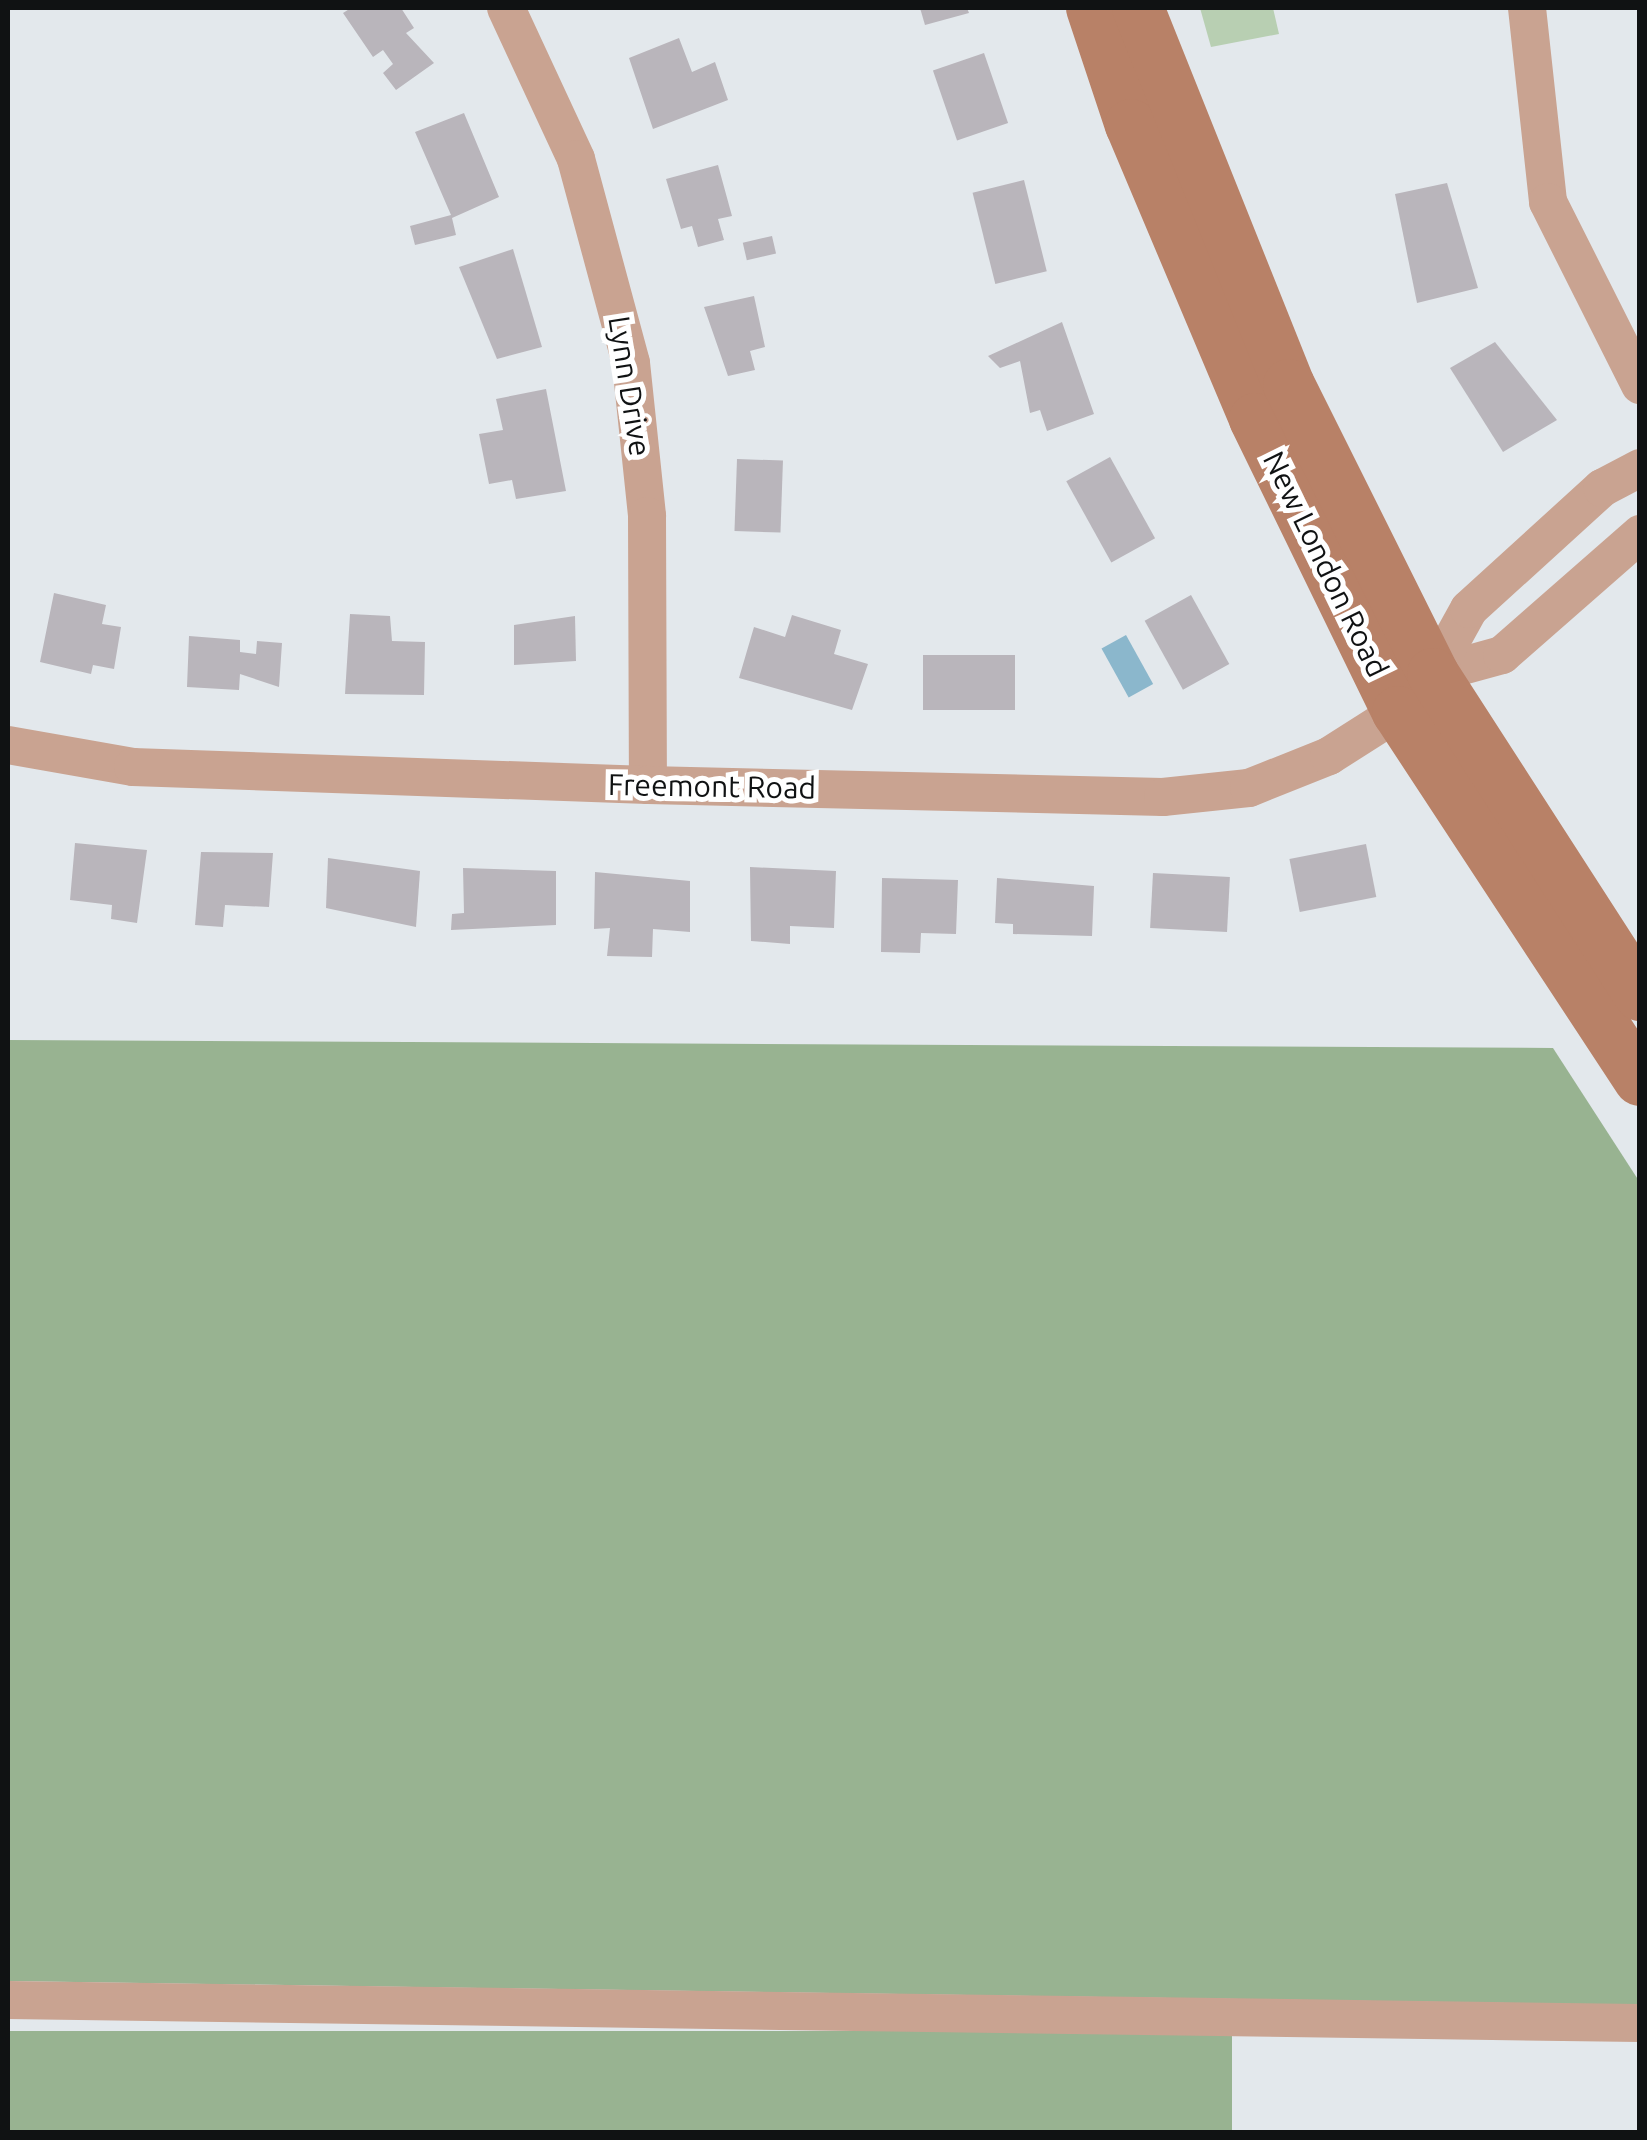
<!DOCTYPE html>
<style>
body{margin:0}
#map{position:relative;width:1647px;height:2140px;overflow:hidden;background:#e3e8ec;font-family:Ubuntu,sans-serif}
div>[style]{position:absolute}
[style*='--x']{left:calc(var(--x)*1px);top:calc(var(--y)*1px);width:calc(var(--w)*1px);rotate:calc(var(--a)*1deg)}
.green>*{inset:0;background:#b8cfb2}
.forest>*{inset:0;background:#98b391;transform-origin:0 0}
.water>*{inset:0;background:#8bb7cc;transform-origin:0 0}
.building>*{inset:0;background:#b9b5bb;transform-origin:0 0}
.street>*{height:38px;margin:-19px;padding:0 19px;transform-origin:19px;border-radius:19px;background:#c9a391}
.secondary>*{height:52px;margin:-26px;padding:0 26px;transform-origin:26px;border-radius:26px;background:#b88167}
span{translate:-50% -50%;white-space:nowrap;text-align:center;line-height:1.15;-webkit-text-stroke:10px #fff;paint-order:stroke}
.street-label{font-size:30px;color:#101213}
.frame{position:absolute;inset:0;border:10px solid #101213;pointer-events:none}
</style>
<div id="map">
<div class="green">
<div style="clip-path:polygon(1200px 8px,1273px 8px,1279px 34px,1211px 47px)"></div>
</div>
<div class="forest">
<div style="clip-path:polygon(8px 1040px,1553px 1048px,1639px 1181px,1639px 2005px,8px 1981px)"></div>
<div style="left:8px;top:2031px;width:1224px;height:101px"></div>
</div>
<div class="water">
<div style="left:1126px;top:635px;width:56px;height:28px;rotate:61deg"></div>
</div>
<div class="building">
<div style="clip-path:polygon(351px 8px,401px 8px,414px 28px,406px 33px,434px 63px,396px 90px,383px 73px,393px 64px,383px 50px,373px 57px,343px 13px)"></div>
<div style="clip-path:polygon(920px 8px,967px 8px,969px 13px,925px 25px)"></div>
<div style="clip-path:polygon(679px 38px,692px 72px,715px 62px,728px 100px,653px 129px,629px 58px)"></div>
<div style="left:984px;top:53px;width:74px;height:54px;rotate:71deg"></div>
<div style="clip-path:polygon(464px 113px,499px 197px,452px 218px,456px 235px,415px 245px,410px 226px,451px 215px,415px 132px)"></div>
<div style="clip-path:polygon(718px 165px,732px 216px,718px 219px,724px 240px,698px 247px,692px 226px,681px 229px,666px 179px)"></div>
<div style="left:1024px;top:180px;width:94px;height:53px;rotate:76deg"></div>
<div style="clip-path:polygon(1447px 183px,1478px 288px,1417px 303px,1395px 194px)"></div>
<div style="left:772px;top:236px;width:18px;height:30px;rotate:77deg"></div>
<div style="clip-path:polygon(513px 249px,542px 347px,497px 359px,459px 267px)"></div>
<div style="clip-path:polygon(754px 296px,765px 347px,750px 351px,755px 370px,728px 376px,704px 307px)"></div>
<div style="clip-path:polygon(1062px 322px,1094px 414px,1047px 431px,1040px 410px,1030px 413px,1020px 361px,1000px 368px,988px 356px)"></div>
<div style="clip-path:polygon(1495px 342px,1557px 420px,1503px 452px,1450px 368px)"></div>
<div style="clip-path:polygon(546px 389px,566px 491px,516px 499px,512px 480px,489px 484px,479px 434px,503px 430px,496px 399px)"></div>
<div style="left:1110px;top:457px;width:93px;height:50px;rotate:61deg"></div>
<div style="left:737px;top:459px;width:46px;height:72px;rotate:2deg"></div>
<div style="clip-path:polygon(54px 593px,106px 605px,102px 624px,121px 627px,114px 669px,93px 665px,91px 674px,40px 662px)"></div>
<div style="left:1191px;top:595px;width:79px;height:53px;rotate:61deg"></div>
<div style="clip-path:polygon(350px 614px,390px 616px,392px 641px,425px 642px,424px 695px,345px 694px)"></div>
<div style="clip-path:polygon(792px 615px,841px 630px,834px 654px,868px 664px,852px 710px,739px 678px,754px 627px,785px 637px)"></div>
<div style="clip-path:polygon(575px 616px,576px 661px,514px 665px,514px 625px)"></div>
<div style="clip-path:polygon(189px 636px,240px 640px,240px 652px,256px 654px,257px 641px,282px 643px,279px 687px,240px 674px,239px 690px,187px 687px)"></div>
<div style="left:923px;top:655px;width:92px;height:55px"></div>
<div style="clip-path:polygon(75px 843px,147px 850px,137px 923px,111px 919px,112px 905px,70px 900px)"></div>
<div style="left:1366px;top:844px;width:54px;height:78px;rotate:79deg"></div>
<div style="clip-path:polygon(201px 852px,273px 853px,269px 907px,225px 905px,223px 927px,195px 925px)"></div>
<div style="clip-path:polygon(328px 858px,420px 871px,416px 927px,326px 908px)"></div>
<div style="clip-path:polygon(750px 867px,836px 871px,834px 928px,790px 926px,790px 944px,751px 941px)"></div>
<div style="clip-path:polygon(463px 868px,556px 871px,556px 925px,451px 930px,452px 914px,464px 913px)"></div>
<div style="clip-path:polygon(595px 872px,690px 881px,690px 932px,653px 929px,652px 957px,607px 956px,610px 928px,594px 929px)"></div>
<div style="left:1153px;top:873px;width:77px;height:55px;rotate:3deg"></div>
<div style="clip-path:polygon(882px 878px,958px 880px,956px 934px,921px 933px,920px 953px,881px 952px)"></div>
<div style="clip-path:polygon(997px 878px,1094px 886px,1092px 936px,1013px 934px,1013px 924px,995px 923px)"></div>
</div>
<div class="street">
<div style="--x:506;--y:8;--w:166;--a:65.1"></div>
<div style="--x:576;--y:159;--w:211;--a:74.9"></div>
<div style="--x:631;--y:363;--w:154;--a:84"></div>
<div style="--x:647;--y:516;--w:269;--a:89.8"></div>
<div style="--x:1527;--y:8;--w:195;--a:83.8"></div>
<div style="--x:1548;--y:202;--w:205;--a:63.3"></div>
<div style="--x:1433;--y:674;--w:72;--a:-15.4"></div>
<div style="--x:1502;--y:655;--w:184;--a:-41.2"></div>
<div style="--x:8;--y:745;--w:127;--a:10"></div>
<div style="--x:133;--y:767;--w:515;--a:2"></div>
<div style="--x:648;--y:785;--w:515;--a:1.33"></div>
<div style="--x:1163;--y:797;--w:86;--a:-6"></div>
<div style="--x:1249;--y:788;--w:86;--a:-21.8"></div>
<div style="--x:1329;--y:756;--w:82;--a:-32.5"></div>
<div style="--x:1398;--y:712;--w:52;--a:-47.4"></div>
<div style="--x:1433;--y:674;--w:74;--a:-61"></div>
<div style="--x:1469;--y:609;--w:180;--a:-42.3"></div>
<div style="--x:1602;--y:488;--w:43;--a:-27.8"></div>
<div style="--x:8;--y:2000;--w:1632;--a:0.81"></div>
</div>
<div class="secondary">
<div style="--x:1092;--y:8;--w:123;--a:71.6"></div>
<div style="--x:1131;--y:125;--w:319;--a:67.1"></div>
<div style="--x:1255;--y:419;--w:326;--a:64"></div>
<div style="--x:1398;--y:712;--w:440;--a:56.7"></div>
<div style="--x:1138;--y:8;--w:406;--a:68.2"></div>
<div style="--x:1289;--y:385;--w:323;--a:63.5"></div>
<div style="--x:1433;--y:674;--w:382;--a:57.2"></div>
</div>
<div class="street-label">
<span style="left:630px;top:386px;rotate:81deg">Lynn Drive</span>
<span style="left:1326px;top:564px;rotate:64deg">New London Road</span>
<span style="left:712px;top:786px;rotate:1deg">Freemont Road</span>
</div>
<div class="frame"></div>
</div>
